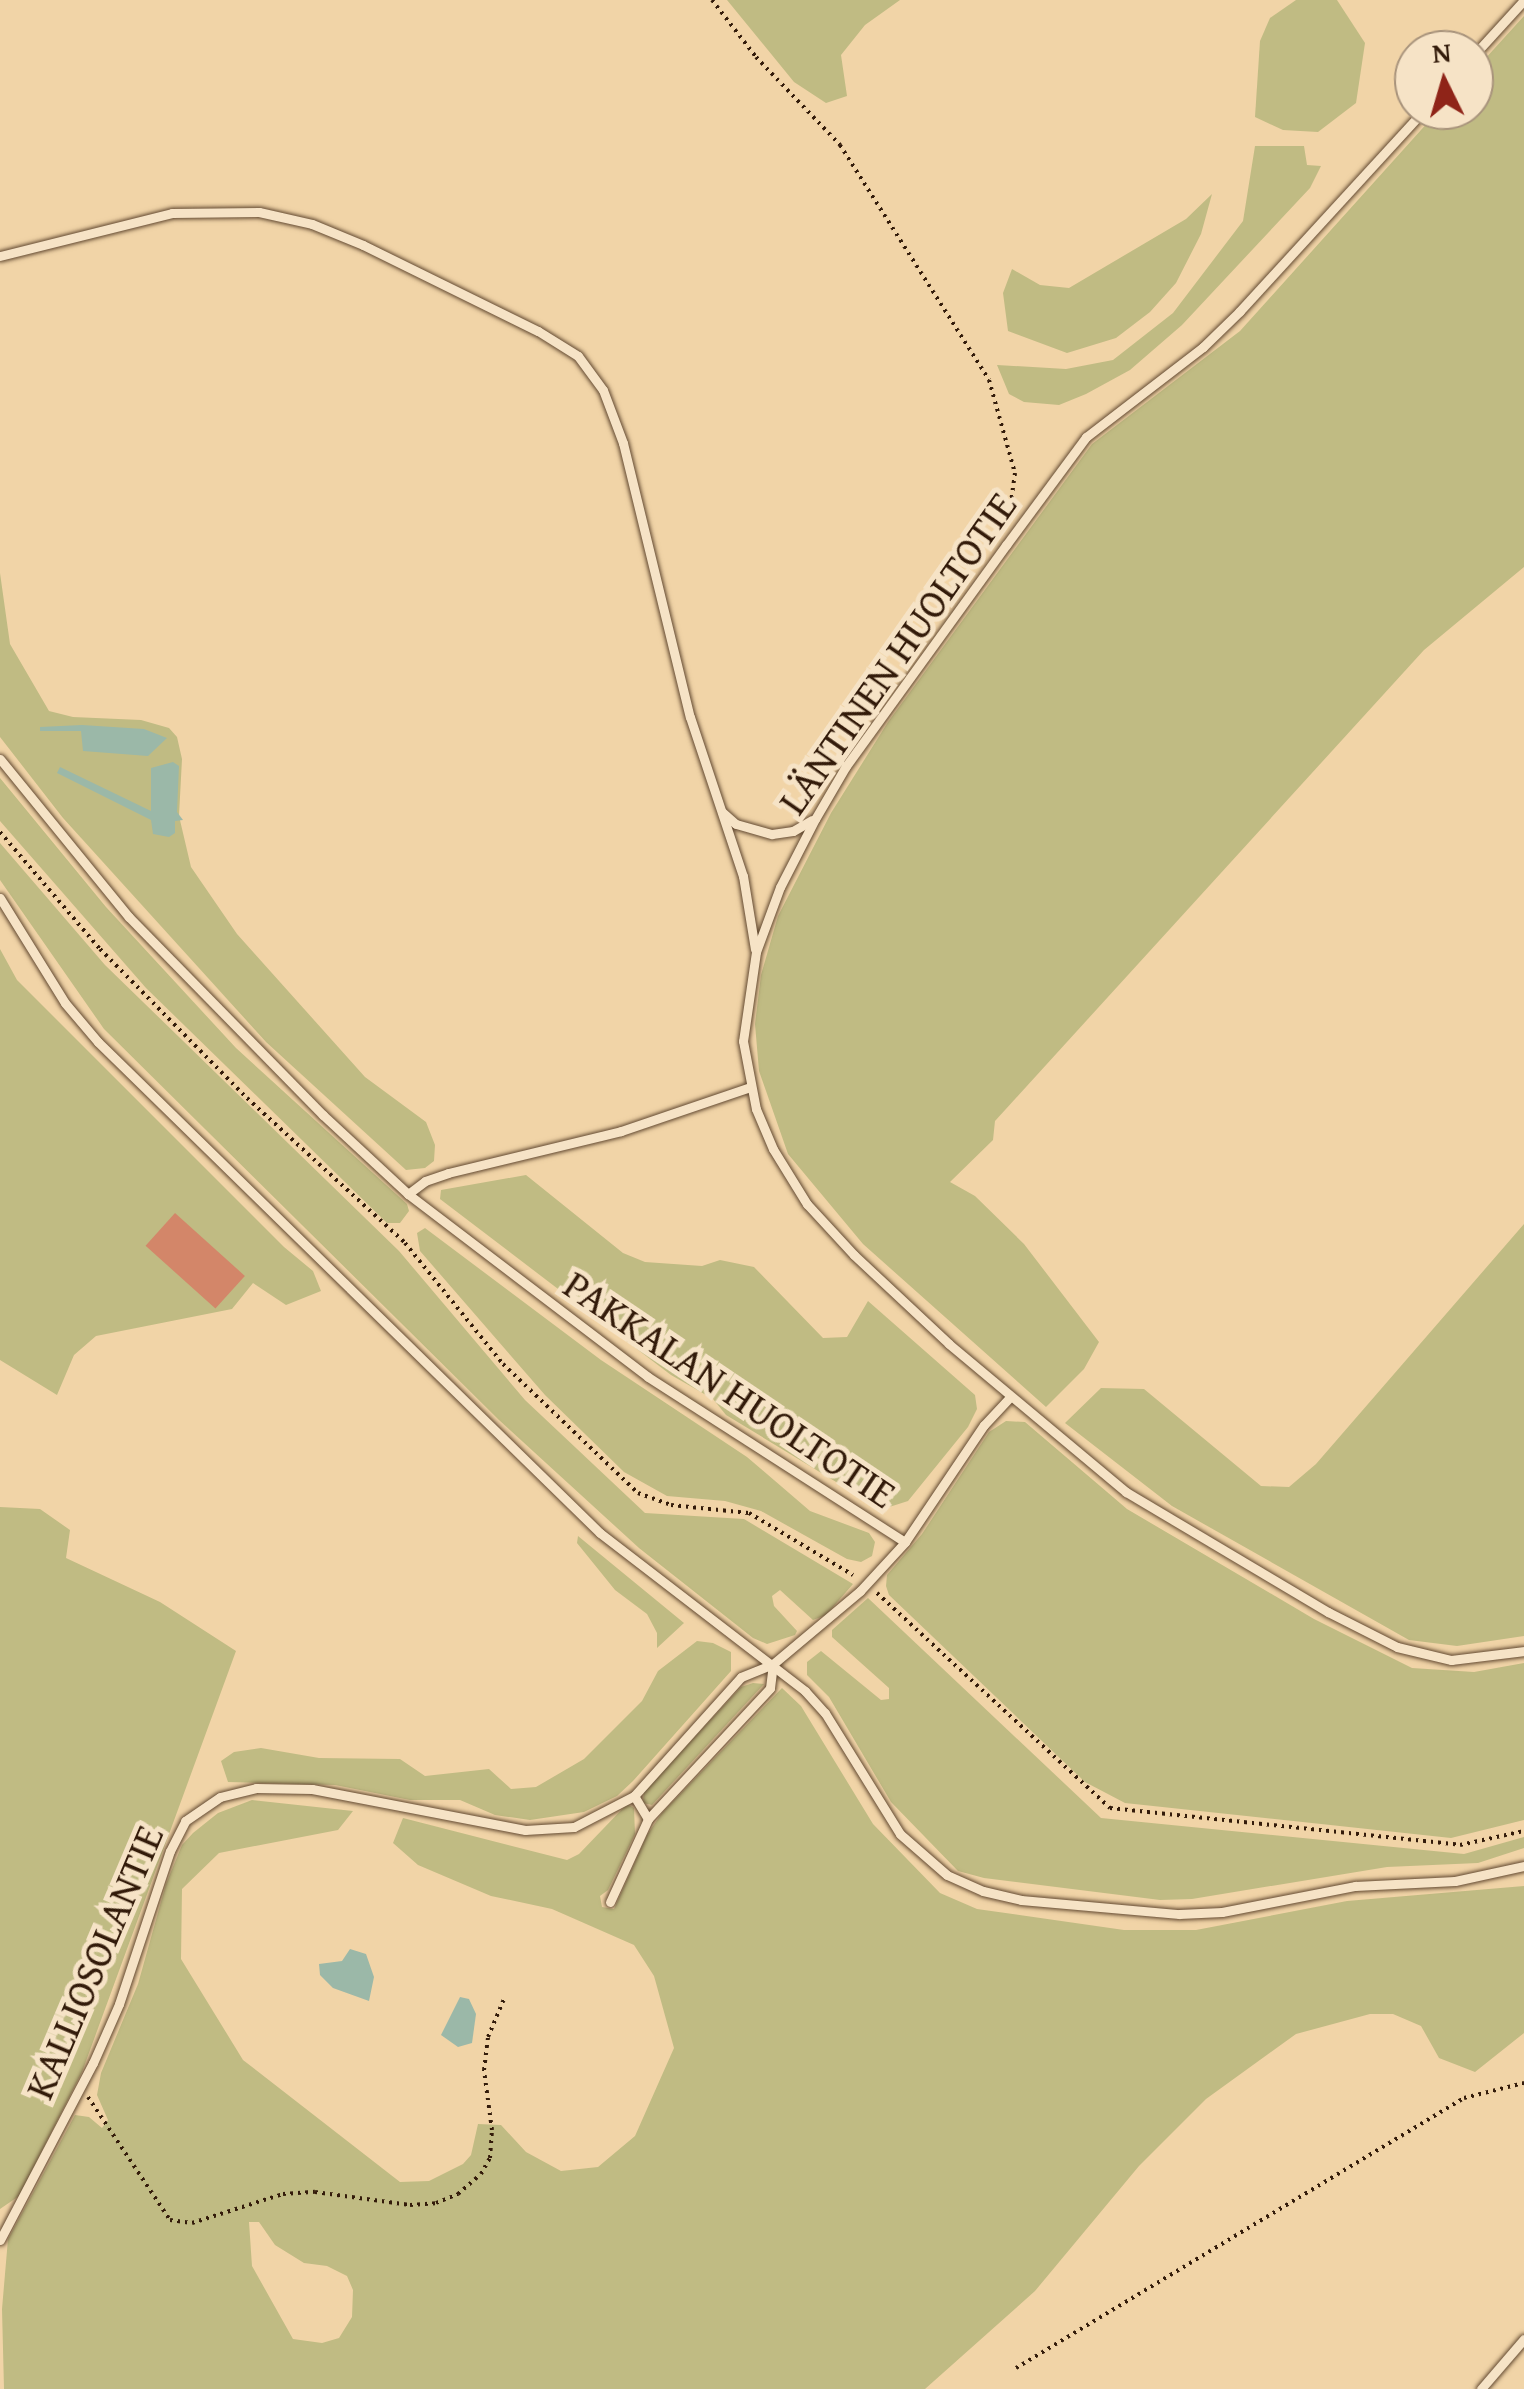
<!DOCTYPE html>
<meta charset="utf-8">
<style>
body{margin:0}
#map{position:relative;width:1524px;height:2389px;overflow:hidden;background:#f1d4a7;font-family:"Gentium Book Plus",serif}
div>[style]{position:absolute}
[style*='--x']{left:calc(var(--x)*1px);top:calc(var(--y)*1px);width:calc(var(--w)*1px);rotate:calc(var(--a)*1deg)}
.green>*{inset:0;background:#c0bb83}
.water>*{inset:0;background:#9bb8a8}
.building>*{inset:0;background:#d38669;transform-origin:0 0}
.path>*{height:4px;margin-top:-2px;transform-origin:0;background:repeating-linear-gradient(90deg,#331b0a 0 2.5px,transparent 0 7.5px)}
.roads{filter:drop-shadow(0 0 2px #624931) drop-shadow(0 0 2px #624931)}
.lane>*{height:9px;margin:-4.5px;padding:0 4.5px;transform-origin:4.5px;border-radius:4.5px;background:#f6e3c6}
span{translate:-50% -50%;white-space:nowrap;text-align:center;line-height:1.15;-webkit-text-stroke:10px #f6e3c6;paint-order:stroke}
.street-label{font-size:40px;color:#331b0a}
.north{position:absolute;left:1394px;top:30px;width:100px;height:100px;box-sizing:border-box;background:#f6e3c6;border:2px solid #a8937b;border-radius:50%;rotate:355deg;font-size:28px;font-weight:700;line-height:40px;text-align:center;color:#331b0a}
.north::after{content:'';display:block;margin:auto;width:35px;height:45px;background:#8f2418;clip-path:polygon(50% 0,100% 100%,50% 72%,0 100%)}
</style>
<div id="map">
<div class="green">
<div style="clip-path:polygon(727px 0,900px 0,865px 25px,841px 55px,847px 96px,826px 103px,794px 82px)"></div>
<div style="clip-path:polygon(1296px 0,1337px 0,1365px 43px,1356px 103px,1318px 132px,1283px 130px,1255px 117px,1260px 41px,1270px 18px)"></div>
<div style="clip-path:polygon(1524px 16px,1524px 567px,1424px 650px,995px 1121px,993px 1140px,950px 1182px,975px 1196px,1024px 1244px,1099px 1342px,1084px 1369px,1046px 1407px,863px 1244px,788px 1154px,759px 1071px,755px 1024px,761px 975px,778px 916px,831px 813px,888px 722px,1092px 444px,1240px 331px,1439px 110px,1474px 110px,1474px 71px)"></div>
<div style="clip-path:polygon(1255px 146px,1304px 146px,1307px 165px,1321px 166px,1310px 188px,1182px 325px,1130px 370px,1086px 394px,1059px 405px,1024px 402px,1009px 394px,997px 365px,1066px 369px,1113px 360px,1173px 313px,1243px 221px)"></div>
<div style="clip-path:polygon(1212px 194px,1201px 234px,1176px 283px,1150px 312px,1116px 338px,1067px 353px,1008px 331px,1003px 293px,1012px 269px,1040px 285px,1069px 288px,1186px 219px)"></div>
<div style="clip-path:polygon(0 573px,10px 644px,49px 711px,73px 717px,141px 720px,169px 728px,177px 737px,182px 759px,179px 816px,191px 867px,237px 934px,365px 1077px,426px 1122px,435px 1145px,434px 1161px,425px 1168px,406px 1170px,266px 1042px,63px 818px,0 737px)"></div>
<div style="clip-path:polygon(0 778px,106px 907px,236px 1048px,407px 1204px,409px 1211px,400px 1223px,387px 1223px,146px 988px,0 821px)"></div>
<div style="clip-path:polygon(0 843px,105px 965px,399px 1251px,525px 1400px,645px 1513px,744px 1519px,853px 1584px,826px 1615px,813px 1620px,780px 1590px,772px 1596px,774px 1606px,797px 1631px,795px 1635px,767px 1644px,753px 1638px,639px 1548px,499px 1420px,104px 1029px,0 880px)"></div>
<div style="clip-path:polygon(0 949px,17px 980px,284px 1247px,313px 1271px,321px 1291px,286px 1305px,253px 1283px,232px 1309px,96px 1336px,74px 1355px,57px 1395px,0 1360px)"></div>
<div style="clip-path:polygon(526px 1175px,623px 1253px,645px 1262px,702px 1266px,720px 1260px,754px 1267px,823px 1338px,847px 1337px,868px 1301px,975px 1395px,977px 1409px,968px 1427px,908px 1501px,883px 1509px,874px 1505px,726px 1415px,713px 1399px,671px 1375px,440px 1199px,441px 1190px)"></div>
<div style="clip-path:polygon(1524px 1224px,1524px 1636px,1457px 1646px,1409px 1640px,1172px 1506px,1065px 1423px,1101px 1388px,1144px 1389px,1261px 1486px,1289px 1487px,1316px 1464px)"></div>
<div style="clip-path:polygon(425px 1228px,601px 1360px,747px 1457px,810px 1511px,869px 1533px,875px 1542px,872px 1556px,861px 1562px,847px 1559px,761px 1511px,725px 1501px,667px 1496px,624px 1472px,545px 1395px,420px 1251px,417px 1233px)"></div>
<div style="clip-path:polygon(1006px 1421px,1025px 1422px,1127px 1509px,1314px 1619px,1412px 1668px,1474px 1672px,1524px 1663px,1524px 1820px,1451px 1838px,1125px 1803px,1085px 1782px,889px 1595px,886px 1586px,887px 1575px,922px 1534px,989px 1432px)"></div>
<div style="clip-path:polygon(0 1507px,40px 1509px,70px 1530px,66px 1558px,160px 1602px,236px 1651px,82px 2072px,19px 2196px,0 2209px)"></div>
<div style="clip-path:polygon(578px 1536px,684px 1623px,657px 1648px,657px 1633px,647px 1614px,615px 1590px,577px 1543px)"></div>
<div style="clip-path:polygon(868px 1598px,1101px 1818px,1464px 1854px,1524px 1837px,1524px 1848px,1478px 1863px,1387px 1867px,1192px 1899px,1160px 1900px,984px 1878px,958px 1871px,891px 1802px,829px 1697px,807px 1675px,807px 1662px,821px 1651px,881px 1700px,889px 1699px,889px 1688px,832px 1637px,832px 1630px)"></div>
<div style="clip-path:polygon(697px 1641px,713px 1643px,731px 1652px,731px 1671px,633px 1781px,617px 1796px,584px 1812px,530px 1820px,495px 1815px,460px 1800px,410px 1800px,335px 1785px,228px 1782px,221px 1761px,234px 1752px,261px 1748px,319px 1758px,400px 1759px,425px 1776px,489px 1769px,511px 1789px,536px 1787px,584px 1759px,642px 1701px,658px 1671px)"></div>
<div style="clip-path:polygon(753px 1683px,764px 1684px,652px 1805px,643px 1803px,644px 1792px,741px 1687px)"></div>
<div style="clip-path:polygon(evenodd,782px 1688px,801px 1706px,873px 1824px,940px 1893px,977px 1909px,1124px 1930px,1196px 1930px,1347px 1901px,1524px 1886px,1524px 2033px,1475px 2072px,1439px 2058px,1421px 2026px,1393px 2014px,1370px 2014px,1296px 2034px,1206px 2099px,1139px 2166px,1035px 2291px,925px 2389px,4px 2389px,2px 2309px,8px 2239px,75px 2115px,89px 2117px,102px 2128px,108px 2120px,97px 2095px,101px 2073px,138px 1984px,166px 1884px,182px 1845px,193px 1833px,218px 1813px,252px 1800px,353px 1811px,338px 1830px,219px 1853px,182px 1889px,181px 1959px,243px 2060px,400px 2182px,429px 2181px,463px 2164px,471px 2155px,478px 2124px,501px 2125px,526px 2152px,561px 2171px,598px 2167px,635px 2136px,674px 2048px,654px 1976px,634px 1945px,552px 1909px,491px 1896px,418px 1865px,393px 1843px,403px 1818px,567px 1860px,579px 1854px,627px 1804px,634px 1808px,635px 1834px,608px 1890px,600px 1896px,602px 1907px,614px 1909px,647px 1835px,662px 1813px,782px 1688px,249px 2222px,259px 2222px,275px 2245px,304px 2263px,327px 2266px,347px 2276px,353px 2290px,352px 2317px,339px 2338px,322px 2343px,293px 2339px,252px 2266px,249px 2222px)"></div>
</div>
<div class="water">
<div style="clip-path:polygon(82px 725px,144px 729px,167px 738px,148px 756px,83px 751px,81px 731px,40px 731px,40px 727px)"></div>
<div style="clip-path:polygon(173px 762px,179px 766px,177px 812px,183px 820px,175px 821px,175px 833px,169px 837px,153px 834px,151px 820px,57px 773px,60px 767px,151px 811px,151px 768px)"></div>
<div style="clip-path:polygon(350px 1949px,366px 1954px,374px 1977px,369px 2001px,333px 1988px,320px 1975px,319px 1964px,342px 1961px)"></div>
<div style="clip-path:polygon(460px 1997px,469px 1999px,476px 2014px,472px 2043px,458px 2047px,441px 2035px)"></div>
</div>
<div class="building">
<div style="left:175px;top:1213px;width:94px;height:44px;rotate:42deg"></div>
</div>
<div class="path">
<div style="--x:712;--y:0;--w:72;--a:52.3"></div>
<div style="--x:756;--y:57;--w:122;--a:46.3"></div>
<div style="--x:840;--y:145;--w:278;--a:57.6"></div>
<div style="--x:989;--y:380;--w:97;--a:74.4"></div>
<div style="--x:1015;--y:473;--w:43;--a:97.9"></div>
<div style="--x:0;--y:832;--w:154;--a:49.5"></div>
<div style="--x:100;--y:949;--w:209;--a:45.4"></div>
<div style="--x:247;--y:1098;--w:214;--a:42.5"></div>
<div style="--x:405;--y:1243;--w:156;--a:51"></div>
<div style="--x:503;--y:1364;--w:187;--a:43.7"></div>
<div style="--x:638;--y:1493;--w:35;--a:20"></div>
<div style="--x:671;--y:1505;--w:78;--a:5.9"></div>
<div style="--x:749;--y:1513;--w:121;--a:30.8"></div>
<div style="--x:877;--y:1593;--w:317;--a:42.7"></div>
<div style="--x:1110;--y:1808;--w:352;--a:6"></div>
<div style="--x:1460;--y:1845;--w:66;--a:-12.3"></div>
<div style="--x:88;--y:2097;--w:148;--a:56.3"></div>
<div style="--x:170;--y:2220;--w:22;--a:8"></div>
<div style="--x:192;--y:2223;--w:96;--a:-17.7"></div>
<div style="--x:283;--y:2194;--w:32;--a:-4"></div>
<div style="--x:315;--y:2192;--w:96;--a:7.8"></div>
<div style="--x:410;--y:2205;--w:26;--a:-4"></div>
<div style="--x:436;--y:2203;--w:24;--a:-22"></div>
<div style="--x:458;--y:2194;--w:30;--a:-41"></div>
<div style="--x:481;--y:2174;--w:18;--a:-61"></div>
<div style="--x:490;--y:2158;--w:28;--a:-86"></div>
<div style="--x:492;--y:2130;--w:61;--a:-97.6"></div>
<div style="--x:484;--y:2070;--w:33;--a:-83"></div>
<div style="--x:488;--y:2037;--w:41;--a:-67.2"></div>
<div style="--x:1016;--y:2368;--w:523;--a:-31.08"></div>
<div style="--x:1464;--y:2098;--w:62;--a:-14"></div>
</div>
<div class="roads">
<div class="lane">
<div style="--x:1474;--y:55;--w:74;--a:-47.7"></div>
<div style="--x:1424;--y:110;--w:273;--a:132.5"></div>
<div style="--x:1240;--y:311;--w:52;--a:135.8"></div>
<div style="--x:1203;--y:347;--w:148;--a:142.4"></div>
<div style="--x:1086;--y:437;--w:134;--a:126.5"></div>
<div style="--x:1006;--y:545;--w:273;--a:125.9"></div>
<div style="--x:846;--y:766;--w:61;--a:120.3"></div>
<div style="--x:815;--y:819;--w:76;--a:117.2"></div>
<div style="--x:780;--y:887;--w:69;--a:110.3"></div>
<div style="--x:756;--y:952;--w:90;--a:98.3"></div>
<div style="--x:743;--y:1041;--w:69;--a:79.2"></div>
<div style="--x:756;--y:1109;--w:43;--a:67"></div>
<div style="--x:773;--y:1149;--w:65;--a:58.3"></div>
<div style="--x:807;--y:1204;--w:69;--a:47.3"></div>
<div style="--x:854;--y:1255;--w:130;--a:43.1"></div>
<div style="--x:949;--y:1344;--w:231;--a:39.9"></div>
<div style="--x:1126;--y:1492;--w:235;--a:30.7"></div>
<div style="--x:1328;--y:1612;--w:77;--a:26.9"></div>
<div style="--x:1397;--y:1647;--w:56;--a:13.5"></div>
<div style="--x:1451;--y:1660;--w:74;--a:-7"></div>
<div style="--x:0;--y:256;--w:177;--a:-14"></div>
<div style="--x:172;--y:213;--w:87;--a:-0.7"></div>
<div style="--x:259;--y:212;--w:54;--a:12.8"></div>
<div style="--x:312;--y:224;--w:55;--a:22.4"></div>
<div style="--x:363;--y:245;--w:195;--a:26.2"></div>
<div style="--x:538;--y:331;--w:47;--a:32"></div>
<div style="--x:578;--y:356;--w:42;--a:53.7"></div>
<div style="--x:603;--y:390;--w:57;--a:69.3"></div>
<div style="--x:623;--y:443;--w:282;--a:76.3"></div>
<div style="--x:690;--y:717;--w:168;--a:71.6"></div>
<div style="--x:743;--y:876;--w:74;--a:80.7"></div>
<div style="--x:0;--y:759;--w:204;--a:50.8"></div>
<div style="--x:129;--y:917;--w:277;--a:45.6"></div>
<div style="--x:323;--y:1115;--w:116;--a:42.9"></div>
<div style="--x:408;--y:1194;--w:302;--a:37.3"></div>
<div style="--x:648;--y:1377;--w:305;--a:32.7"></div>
<div style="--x:722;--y:812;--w:18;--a:41"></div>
<div style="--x:736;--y:824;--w:37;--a:16"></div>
<div style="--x:772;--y:834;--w:21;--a:-8"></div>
<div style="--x:793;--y:831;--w:22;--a:-30"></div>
<div style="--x:0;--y:898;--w:123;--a:58.2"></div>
<div style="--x:65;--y:1003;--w:51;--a:49.8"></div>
<div style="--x:98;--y:1042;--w:702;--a:44.37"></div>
<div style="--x:600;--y:1533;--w:259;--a:37.6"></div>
<div style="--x:805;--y:1691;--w:30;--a:48"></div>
<div style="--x:825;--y:1713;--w:142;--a:58.2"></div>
<div style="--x:900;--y:1834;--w:62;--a:41.1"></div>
<div style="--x:947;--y:1875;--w:39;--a:24"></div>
<div style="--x:983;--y:1891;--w:39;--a:13"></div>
<div style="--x:1021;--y:1900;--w:159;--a:5.1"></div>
<div style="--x:1179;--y:1914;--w:43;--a:-2.7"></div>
<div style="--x:1222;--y:1912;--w:136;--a:-11.1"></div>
<div style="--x:1355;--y:1886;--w:100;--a:-2.9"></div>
<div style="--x:1455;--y:1881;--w:71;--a:-12.3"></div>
<div style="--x:408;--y:1194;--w:21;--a:-37"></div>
<div style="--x:425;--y:1181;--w:24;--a:-19"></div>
<div style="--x:448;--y:1173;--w:178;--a:-13.6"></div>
<div style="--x:621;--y:1131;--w:136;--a:-18.8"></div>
<div style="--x:648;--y:1819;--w:179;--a:-47"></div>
<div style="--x:770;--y:1688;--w:24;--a:-83"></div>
<div style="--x:610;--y:1902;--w:91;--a:-65.4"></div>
<div style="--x:648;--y:1819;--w:27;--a:-121"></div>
<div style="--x:0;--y:2240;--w:200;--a:-62.3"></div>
<div style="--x:93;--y:2063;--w:64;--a:-66.2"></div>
<div style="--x:119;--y:2004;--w:161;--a:-71.6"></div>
<div style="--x:170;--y:1851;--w:34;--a:-63"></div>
<div style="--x:185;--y:1821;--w:42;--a:-34.4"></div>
<div style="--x:220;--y:1797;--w:37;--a:-14"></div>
<div style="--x:256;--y:1788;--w:56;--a:1"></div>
<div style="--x:312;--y:1789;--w:217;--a:10.9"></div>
<div style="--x:525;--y:1830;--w:49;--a:-3.5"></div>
<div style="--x:574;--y:1827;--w:68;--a:-27.3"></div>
<div style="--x:634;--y:1796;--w:160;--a:-48"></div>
<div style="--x:741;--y:1677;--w:35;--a:-22"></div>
<div style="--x:773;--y:1664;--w:114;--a:-40"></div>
<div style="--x:860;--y:1591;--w:67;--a:-47.4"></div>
<div style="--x:905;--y:1542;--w:141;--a:-56"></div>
<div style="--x:984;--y:1425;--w:38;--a:-47"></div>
<div style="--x:1481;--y:2389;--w:66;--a:-49.3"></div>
</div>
</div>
<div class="street-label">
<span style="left:897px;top:653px;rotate:-55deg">LÄNTINEN HUOLTOTIE</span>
<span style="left:730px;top:1389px;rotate:34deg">PAKKALAN HUOLTOTIE</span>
<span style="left:94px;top:1962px;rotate:-67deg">KALLIOSOLANTIE</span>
</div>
<div class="north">N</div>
</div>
